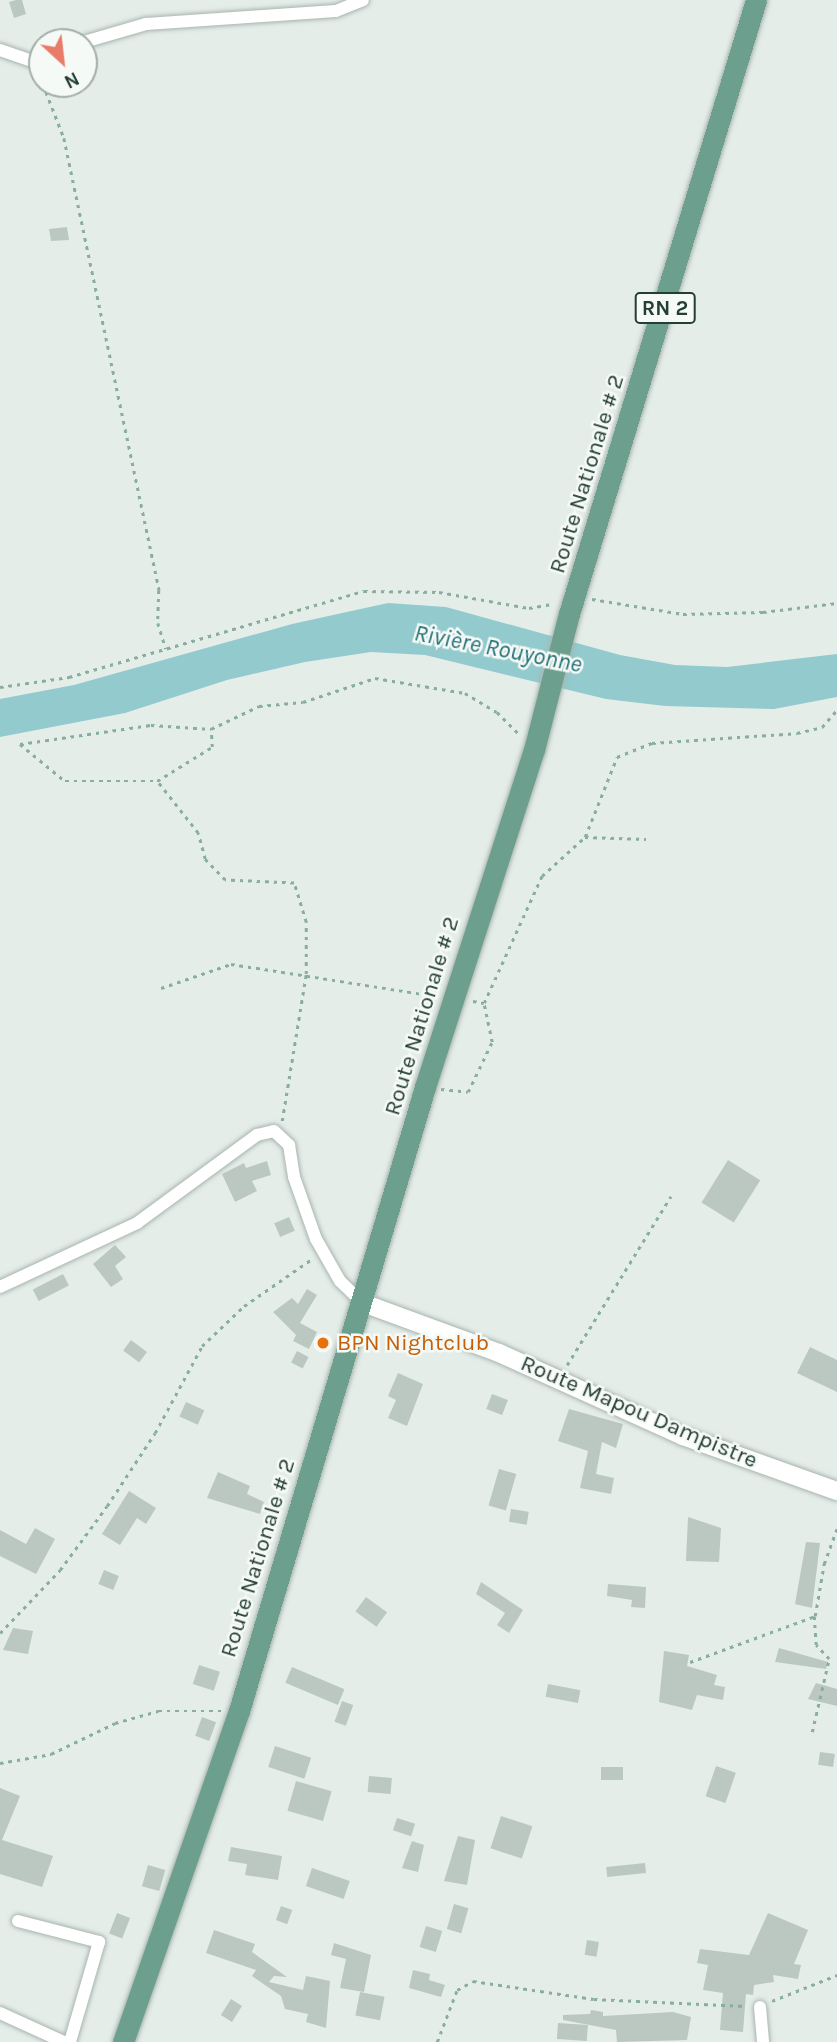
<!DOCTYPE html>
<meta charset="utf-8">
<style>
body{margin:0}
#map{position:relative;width:837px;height:2042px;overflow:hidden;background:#e5ede9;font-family:Karla,sans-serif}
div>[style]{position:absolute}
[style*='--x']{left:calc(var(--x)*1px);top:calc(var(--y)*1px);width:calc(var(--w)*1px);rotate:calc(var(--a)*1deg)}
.water>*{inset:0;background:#92cace}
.building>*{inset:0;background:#bbc8c2;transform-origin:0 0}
.path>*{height:2.5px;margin-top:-1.25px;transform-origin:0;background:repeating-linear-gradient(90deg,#88ae9f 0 3.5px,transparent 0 8.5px)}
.roads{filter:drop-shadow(0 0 2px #a8b5af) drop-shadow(0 0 2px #a8b5af)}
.street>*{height:12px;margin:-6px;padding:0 6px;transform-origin:6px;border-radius:6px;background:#fff}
.secondary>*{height:18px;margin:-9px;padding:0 9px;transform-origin:9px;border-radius:9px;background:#fff}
.primary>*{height:21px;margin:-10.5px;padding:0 10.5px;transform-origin:10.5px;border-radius:10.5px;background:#6d9f8e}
.dots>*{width:19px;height:19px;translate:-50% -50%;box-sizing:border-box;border:4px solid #f6faf7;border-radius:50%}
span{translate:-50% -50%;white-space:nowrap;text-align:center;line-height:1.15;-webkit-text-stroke:5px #f6faf7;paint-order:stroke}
.shield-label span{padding:2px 5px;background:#f6faf7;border:2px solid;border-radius:5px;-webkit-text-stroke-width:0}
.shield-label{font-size:21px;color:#253e35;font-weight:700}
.street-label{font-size:23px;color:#253e35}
.food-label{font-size:23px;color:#c56008}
.left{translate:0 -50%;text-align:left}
.water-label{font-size:24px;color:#237076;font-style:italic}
.north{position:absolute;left:28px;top:28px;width:70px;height:70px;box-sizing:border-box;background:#f6faf7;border:2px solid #a2afa9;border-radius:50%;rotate:153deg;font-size:19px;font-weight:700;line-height:28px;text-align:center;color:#253e35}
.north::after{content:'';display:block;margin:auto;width:24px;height:32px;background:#e87c69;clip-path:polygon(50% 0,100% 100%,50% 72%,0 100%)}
</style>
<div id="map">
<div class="water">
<div style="clip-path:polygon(388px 603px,446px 607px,620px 655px,675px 665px,727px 667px,837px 654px,837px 697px,774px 709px,665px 706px,606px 699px,425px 655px,371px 652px,305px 662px,227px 680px,125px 713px,0 737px,0 699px,74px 685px,292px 624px)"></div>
</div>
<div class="building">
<div style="clip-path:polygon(16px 0,22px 0,26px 14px,14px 18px,9px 2px)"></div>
<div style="clip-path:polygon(67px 227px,69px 240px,51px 241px,49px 229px)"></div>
<div style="left:728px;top:1160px;width:38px;height:50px;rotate:32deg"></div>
<div style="clip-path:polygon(267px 1161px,271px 1175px,252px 1181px,257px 1191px,235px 1202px,222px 1174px,244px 1163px,246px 1168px)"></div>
<div style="left:289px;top:1217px;width:15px;height:16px;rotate:67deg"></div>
<div style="clip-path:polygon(115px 1245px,126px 1257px,115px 1266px,123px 1279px,111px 1287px,93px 1264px)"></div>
<div style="left:63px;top:1274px;width:13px;height:34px;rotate:63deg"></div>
<div style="clip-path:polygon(307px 1289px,317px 1295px,300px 1323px,317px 1332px,309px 1349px,293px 1341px,296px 1335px,273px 1312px,292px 1298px,298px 1304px)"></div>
<div style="left:131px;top:1340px;width:20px;height:13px;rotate:37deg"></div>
<div style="clip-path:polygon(810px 1347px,837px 1360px,837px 1392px,797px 1373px)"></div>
<div style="left:297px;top:1351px;width:13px;height:13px;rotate:27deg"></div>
<div style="clip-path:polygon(398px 1373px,423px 1384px,407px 1426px,388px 1418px,396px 1400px,388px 1396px)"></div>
<div style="left:492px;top:1394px;width:17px;height:16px;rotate:21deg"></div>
<div style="left:186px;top:1402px;width:20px;height:16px;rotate:24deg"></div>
<div style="clip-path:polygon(569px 1409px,623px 1424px,616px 1448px,602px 1442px,596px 1474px,614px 1478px,611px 1494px,580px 1488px,588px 1451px,558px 1441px)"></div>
<div style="left:499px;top:1469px;width:18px;height:38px;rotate:16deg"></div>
<div style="clip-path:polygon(218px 1472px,250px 1486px,247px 1494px,264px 1502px,260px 1514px,207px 1498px)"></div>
<div style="clip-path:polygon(129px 1491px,156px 1508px,146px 1524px,137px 1518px,120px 1545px,102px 1534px)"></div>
<div style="left:511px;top:1509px;width:18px;height:13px;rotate:9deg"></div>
<div style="clip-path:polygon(688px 1517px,721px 1528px,719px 1562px,686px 1561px)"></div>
<div style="clip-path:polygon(35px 1528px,55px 1539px,36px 1574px,0 1556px,0 1530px,26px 1544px)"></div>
<div style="clip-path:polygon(806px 1542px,820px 1543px,812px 1608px,795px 1604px)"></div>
<div style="left:104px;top:1570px;width:16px;height:15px;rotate:22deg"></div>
<div style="clip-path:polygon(481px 1582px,523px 1610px,509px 1633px,497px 1625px,505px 1613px,476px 1594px)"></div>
<div style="clip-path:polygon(608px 1584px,646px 1587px,645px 1608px,631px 1607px,632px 1600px,607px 1596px)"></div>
<div style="left:366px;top:1597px;width:26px;height:18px;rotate:36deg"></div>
<div style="clip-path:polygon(13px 1628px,33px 1631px,28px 1654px,3px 1650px)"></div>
<div style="clip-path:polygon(779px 1648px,828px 1662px,826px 1669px,775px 1662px)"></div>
<div style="clip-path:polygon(664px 1651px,689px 1655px,687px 1666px,717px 1675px,714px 1685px,725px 1687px,723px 1700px,697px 1695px,692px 1710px,659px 1702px)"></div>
<div style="left:199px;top:1665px;width:22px;height:20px;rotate:18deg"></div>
<div style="left:292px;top:1667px;width:57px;height:17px;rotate:23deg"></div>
<div style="clip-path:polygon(816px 1683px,837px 1689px,837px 1706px,808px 1699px)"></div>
<div style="left:548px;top:1684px;width:33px;height:13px;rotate:11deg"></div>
<div style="left:342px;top:1701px;width:12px;height:22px;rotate:20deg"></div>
<div style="left:202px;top:1717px;width:15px;height:20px;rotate:20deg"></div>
<div style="left:275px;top:1746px;width:38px;height:22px;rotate:18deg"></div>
<div style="left:820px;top:1752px;width:15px;height:13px;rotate:8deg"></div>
<div style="left:716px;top:1766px;width:21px;height:32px;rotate:19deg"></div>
<div style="left:601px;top:1767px;width:22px;height:13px"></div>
<div style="left:369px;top:1776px;width:23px;height:16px;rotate:5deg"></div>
<div style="left:296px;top:1781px;width:37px;height:31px;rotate:16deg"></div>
<div style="clip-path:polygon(0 1788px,20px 1796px,2px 1840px,53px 1856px,42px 1887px,0 1874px)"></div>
<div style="left:501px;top:1816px;width:33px;height:34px;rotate:18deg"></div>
<div style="left:397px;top:1818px;width:19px;height:13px;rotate:18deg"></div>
<div style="clip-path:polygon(458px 1836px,475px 1840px,467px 1885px,444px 1881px)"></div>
<div style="clip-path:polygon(412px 1841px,424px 1845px,418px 1872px,402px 1868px)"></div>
<div style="clip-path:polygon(231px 1847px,282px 1856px,278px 1880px,245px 1875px,247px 1864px,228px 1861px)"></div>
<div style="left:645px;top:1863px;width:10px;height:39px;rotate:84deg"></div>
<div style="left:148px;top:1865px;width:18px;height:22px;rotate:16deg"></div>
<div style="left:312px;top:1868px;width:40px;height:19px;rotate:19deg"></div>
<div style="left:454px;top:1904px;width:15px;height:26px;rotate:16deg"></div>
<div style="left:281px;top:1906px;width:12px;height:15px;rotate:20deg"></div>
<div style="left:117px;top:1913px;width:14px;height:22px;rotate:21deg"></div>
<div style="clip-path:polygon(768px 1913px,808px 1930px,794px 1964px,801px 1965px,798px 1979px,773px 1975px,774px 1982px,754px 1985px,753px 1995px,746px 1994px,743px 2032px,720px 2030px,723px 1993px,703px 1990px,708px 1965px,697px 1963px,700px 1949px,749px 1955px)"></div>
<div style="left:426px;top:1926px;width:17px;height:22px;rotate:17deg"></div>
<div style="clip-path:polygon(214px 1930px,255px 1944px,252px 1952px,287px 1977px,274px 1976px,269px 1982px,303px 1990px,306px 1976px,330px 1981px,326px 2028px,306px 2022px,308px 2014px,285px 2009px,281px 1996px,252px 1976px,256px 1970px,206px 1953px)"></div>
<div style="left:587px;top:1940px;width:12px;height:15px;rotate:9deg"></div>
<div style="clip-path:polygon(334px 1943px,371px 1955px,364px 1992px,340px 1988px,346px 1959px,331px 1955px)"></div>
<div style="clip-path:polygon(413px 1970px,430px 1974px,429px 1980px,445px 1985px,441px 1997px,409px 1988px)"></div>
<div style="left:360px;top:1992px;width:25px;height:24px;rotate:11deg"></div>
<div style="left:231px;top:1999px;width:13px;height:19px;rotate:32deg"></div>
<div style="clip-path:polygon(591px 2010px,603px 2012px,603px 2016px,673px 2012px,691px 2017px,687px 2040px,617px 2042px,616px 2030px,563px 2020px,563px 2015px,590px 2014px)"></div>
<div style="left:558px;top:2023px;width:30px;height:16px;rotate:4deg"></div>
</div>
<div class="path">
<div style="--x:43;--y:84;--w:58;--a:68.7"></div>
<div style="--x:64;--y:138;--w:462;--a:78.1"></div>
<div style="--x:159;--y:590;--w:33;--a:92"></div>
<div style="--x:158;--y:623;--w:27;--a:73"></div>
<div style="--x:592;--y:599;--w:92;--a:9.4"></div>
<div style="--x:683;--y:614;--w:80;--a:-1.4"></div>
<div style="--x:763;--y:612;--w:75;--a:-6.9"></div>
<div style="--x:0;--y:687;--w:70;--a:-8.2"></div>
<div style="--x:69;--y:677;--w:307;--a:-16.3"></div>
<div style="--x:364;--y:591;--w:75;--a:0.8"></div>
<div style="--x:439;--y:592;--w:91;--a:10.1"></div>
<div style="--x:529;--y:608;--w:23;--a:-10"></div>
<div style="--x:20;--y:744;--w:132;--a:-8.3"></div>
<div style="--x:151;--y:725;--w:60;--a:3.8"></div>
<div style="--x:20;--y:744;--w:58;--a:39.4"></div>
<div style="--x:65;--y:781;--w:92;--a:0"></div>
<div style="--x:585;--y:837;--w:86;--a:-68.2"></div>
<div style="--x:617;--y:757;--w:38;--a:-22"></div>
<div style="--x:652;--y:743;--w:145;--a:-3.9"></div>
<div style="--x:797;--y:733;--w:26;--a:-13"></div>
<div style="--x:822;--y:727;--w:23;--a:-49"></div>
<div style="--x:161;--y:988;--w:74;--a:-18.9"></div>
<div style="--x:231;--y:964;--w:206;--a:8.9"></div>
<div style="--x:473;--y:1001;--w:11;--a:10"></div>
<div style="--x:484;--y:1003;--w:140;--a:-65.5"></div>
<div style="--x:542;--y:876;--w:58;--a:-42.2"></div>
<div style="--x:585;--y:837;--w:61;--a:1.9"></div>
<div style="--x:441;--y:1089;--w:27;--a:6"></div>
<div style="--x:468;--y:1092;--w:55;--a:-64.4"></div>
<div style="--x:492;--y:1042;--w:40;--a:-102"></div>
<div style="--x:282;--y:1121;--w:149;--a:-80.7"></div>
<div style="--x:306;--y:974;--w:52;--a:-90"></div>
<div style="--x:306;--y:922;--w:41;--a:-107.1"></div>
<div style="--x:294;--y:883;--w:69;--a:-177.5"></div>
<div style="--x:225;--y:880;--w:29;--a:-134"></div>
<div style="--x:205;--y:859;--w:27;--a:-105"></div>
<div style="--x:198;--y:833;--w:66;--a:-128.3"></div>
<div style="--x:157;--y:781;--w:65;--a:-31.7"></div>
<div style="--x:212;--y:747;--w:18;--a:-93"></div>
<div style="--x:211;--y:729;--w:53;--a:-25.6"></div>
<div style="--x:259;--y:706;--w:44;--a:-5.2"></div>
<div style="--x:303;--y:702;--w:76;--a:-18.4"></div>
<div style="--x:375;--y:678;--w:91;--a:9.5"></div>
<div style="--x:465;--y:693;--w:37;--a:31"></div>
<div style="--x:497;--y:712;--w:33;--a:45"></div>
<div style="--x:567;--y:1365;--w:198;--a:-58.4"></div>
<div style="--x:0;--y:1633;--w:87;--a:-46.4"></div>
<div style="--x:60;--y:1570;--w:79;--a:-53.7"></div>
<div style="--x:107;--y:1506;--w:87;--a:-56.7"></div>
<div style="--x:155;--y:1433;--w:99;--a:-61.6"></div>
<div style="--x:202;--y:1346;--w:58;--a:-43.6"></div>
<div style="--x:244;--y:1306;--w:83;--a:-34.7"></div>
<div style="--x:690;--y:1662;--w:133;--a:-20.2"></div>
<div style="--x:815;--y:1616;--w:53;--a:-80.2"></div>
<div style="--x:824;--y:1564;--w:38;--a:-70"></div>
<div style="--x:812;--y:1732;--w:75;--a:-76.9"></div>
<div style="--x:829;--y:1659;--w:19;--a:-133"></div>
<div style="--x:816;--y:1645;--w:29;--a:-94"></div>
<div style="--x:0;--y:1763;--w:52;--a:-10"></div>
<div style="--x:51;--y:1754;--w:71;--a:-25.8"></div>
<div style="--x:115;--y:1723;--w:45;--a:-15.6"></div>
<div style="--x:158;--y:1711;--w:63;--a:0"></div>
<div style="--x:772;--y:2001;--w:70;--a:-21.8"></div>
<div style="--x:437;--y:2042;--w:56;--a:-69"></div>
<div style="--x:457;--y:1990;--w:18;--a:-29"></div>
<div style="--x:473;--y:1981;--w:122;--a:8.5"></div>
<div style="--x:594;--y:1999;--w:151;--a:2.7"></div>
</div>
<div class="roads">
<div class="street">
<div style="--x:84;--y:42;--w:65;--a:-16.2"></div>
<div style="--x:146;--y:24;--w:190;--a:-3.9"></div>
<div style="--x:336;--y:11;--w:29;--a:-22"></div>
<div style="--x:0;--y:50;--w:37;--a:19"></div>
<div style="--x:35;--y:62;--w:8;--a:-30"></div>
<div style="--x:0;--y:1287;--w:151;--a:-25"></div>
<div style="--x:137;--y:1223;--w:149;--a:-36.3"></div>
<div style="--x:257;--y:1135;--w:17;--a:-13"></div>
<div style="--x:274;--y:1131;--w:21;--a:43"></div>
<div style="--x:289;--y:1145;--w:32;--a:81"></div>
<div style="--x:294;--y:1177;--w:66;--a:70.5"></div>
<div style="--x:316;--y:1239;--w:48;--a:60.3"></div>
<div style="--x:340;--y:1281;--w:32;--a:44"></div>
<div style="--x:18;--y:1921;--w:84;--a:14.5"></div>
<div style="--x:99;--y:1942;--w:104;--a:106.2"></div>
<div style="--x:760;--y:2007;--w:35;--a:85"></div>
<div style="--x:0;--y:2013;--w:70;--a:24.4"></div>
</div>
<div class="secondary">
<div style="--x:363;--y:1303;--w:145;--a:20.2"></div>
<div style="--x:499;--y:1353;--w:202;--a:24.3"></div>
<div style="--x:683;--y:1436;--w:164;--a:19.7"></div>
</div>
<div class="primary">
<div style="--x:123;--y:2042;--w:351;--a:-70.7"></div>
<div style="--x:239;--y:1711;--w:651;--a:-73.4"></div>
<div style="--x:425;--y:1087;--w:354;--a:-72.1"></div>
<div style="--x:534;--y:750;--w:140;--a:-75.6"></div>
<div style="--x:569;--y:614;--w:642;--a:-73.06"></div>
</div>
</div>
<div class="dots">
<div style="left:323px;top:1343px;background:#e8710a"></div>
</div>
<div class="shield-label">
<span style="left:665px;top:308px">RN 2</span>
</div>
<div class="street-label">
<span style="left:587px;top:474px;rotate:-73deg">Route Nationale # 2</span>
<span style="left:422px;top:1016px;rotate:-73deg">Route Nationale # 2</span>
<span style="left:639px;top:1412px;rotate:23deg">Route Mapou Dampistre</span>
<span style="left:258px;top:1558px;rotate:-73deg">Route Nationale # 2</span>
</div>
<div class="food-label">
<span class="left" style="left:337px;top:1343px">BPN Nightclub</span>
</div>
<div class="water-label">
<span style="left:498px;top:649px;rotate:11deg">Rivière Rouyonne</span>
</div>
<div class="north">N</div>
</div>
